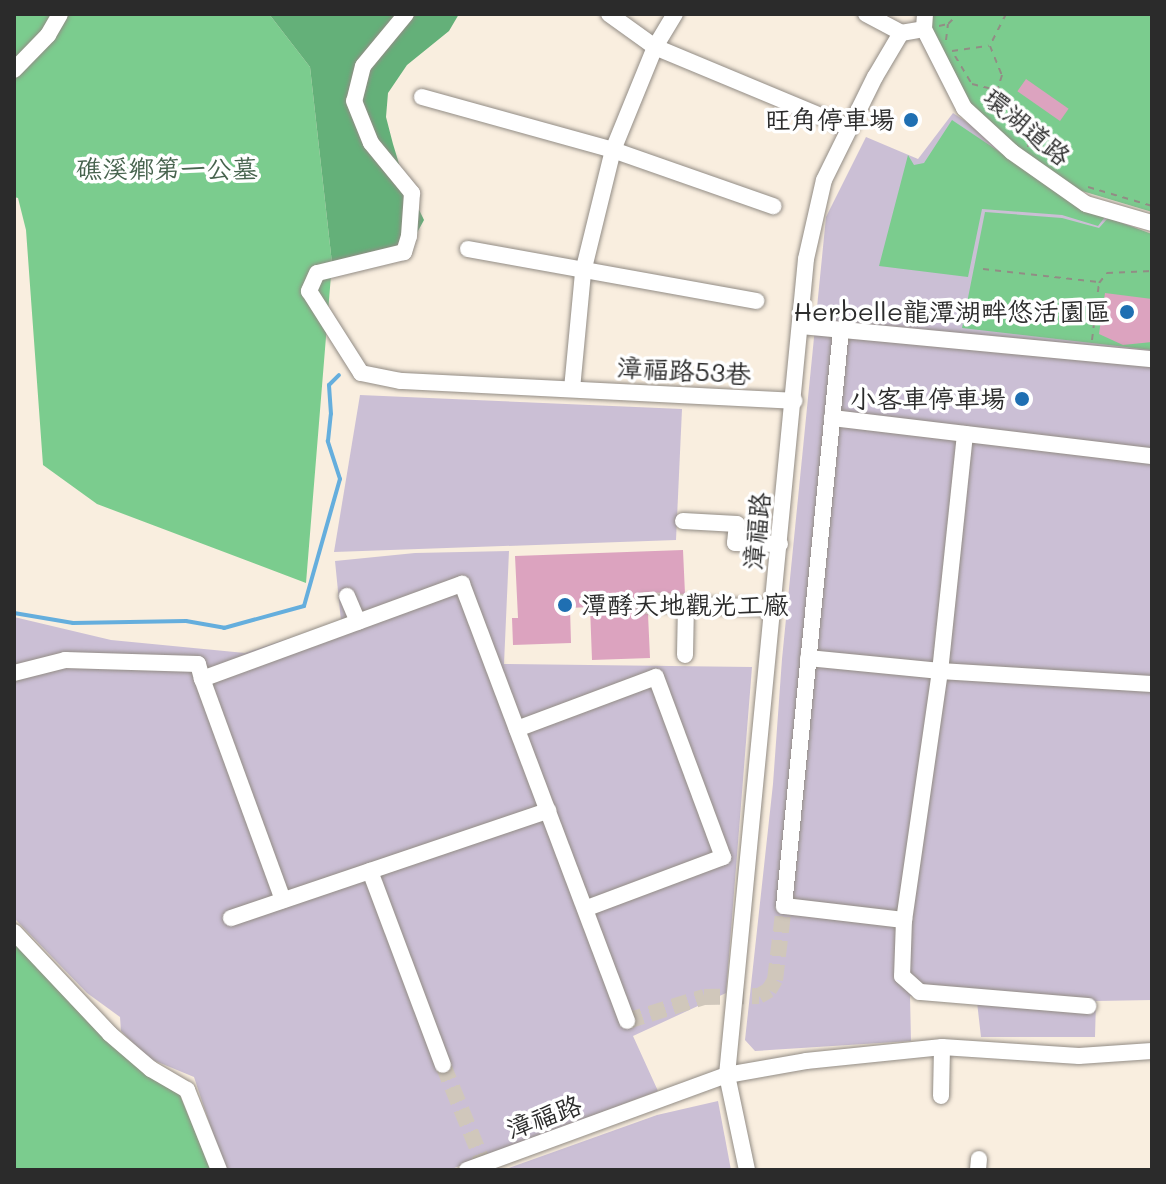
<!DOCTYPE html>
<meta charset="utf-8">
<style>
body{margin:0}
#map{position:relative;width:1166px;height:1184px;overflow:hidden;background:#f9eedf;font-family:Mali,"LXGW WenKai TC",sans-serif}
div>[style]{position:absolute}
[style*='--x']{left:calc(var(--x)*1px);top:calc(var(--y)*1px);width:calc(var(--w)*1px);rotate:calc(var(--a)*1deg)}
.industrial>*{inset:0;background:#cbbfd5}
.green>*{inset:0;background:#7bcc8e}
.forest>*{inset:0;background:#64b079}
.stream>*{height:4px;margin:-2px;padding:0 2px;transform-origin:2px;border-radius:2px;background:#65aedd}
.building>*{inset:0;background:#dca3bf;transform-origin:0 0}
.minor-tunnel>*{height:16px;margin-top:-8px;transform-origin:0;background:repeating-linear-gradient(90deg,#d0c7bb 0 16px,transparent 0 24px)}
.path>*{height:2px;margin-top:-1px;transform-origin:0;background:repeating-linear-gradient(90deg,#928c85 0 6px,transparent 0 12px)}
.roads{filter:drop-shadow(0 0 2px #928c85) drop-shadow(0 0 2px #928c85)}
.minor>*{height:16px;margin:-8px;padding:0 8px;transform-origin:8px;border-radius:8px;background:#fff}
.dots>*{width:22px;height:22px;translate:-50% -50%;box-sizing:border-box;border:4px solid #fff;border-radius:50%}
span{translate:-50% -50%;white-space:nowrap;text-align:center;line-height:1.15;-webkit-text-stroke:7px #fff;paint-order:stroke}
.poi-label{font-size:26px;color:#2b2b2b}
.right{translate:-100% -50%;text-align:right}
.left{translate:0 -50%;text-align:left}
.street-label{font-size:26px;color:#2b2b2b}
.park-label{font-size:26px;color:#47634e}
.frame{position:absolute;inset:0;border:16px solid #2b2b2b;pointer-events:none}
</style>
<div id="map">
<div class="industrial">
<div style="clip-path:polygon(953px 113px,1108px 216px,1152px 235px,1152px 1000px,1096px 1001px,1095px 1037px,981px 1037px,977px 1002px,910px 996px,911px 1041px,755px 1051px,745px 1040px,773px 784px,782px 659px,826px 217px,866px 137px,918px 159px)"></div>
<div style="clip-path:polygon(360px 395px,682px 409px,676px 540px,334px 552px)"></div>
<div style="clip-path:polygon(509px 551px,504px 664px,752px 667px,726px 993px,633px 1036px,658px 1091px,449px 1170px,225px 1170px,194px 1077px,148px 1058px,121px 1031px,120px 1017px,87px 993px,14px 918px,14px 617px,111px 640px,245px 653px,341px 621px,335px 561px,415px 553px)"></div>
<div style="clip-path:polygon(718px 1101px,731px 1170px,503px 1170px,657px 1115px)"></div>
</div>
<div class="green">
<div style="clip-path:polygon(14px 14px,269px 14px,310px 67px,332px 263px,306px 583px,97px 504px,43px 465px,26px 230px,18px 198px,14px 197px)"></div>
<div style="clip-path:polygon(930px 14px,1152px 14px,1152px 212px,1072px 188px,1016px 149px,967px 104px,927px 27px)"></div>
<div style="clip-path:polygon(952px 120px,1080px 206px,1105px 217px,1098px 226px,1062px 215px,982px 209px,968px 277px,879px 266px,908px 155px,914px 165px,924px 163px)"></div>
<div style="clip-path:polygon(985px 212px,1062px 218px,1099px 228px,1108px 218px,1152px 234px,1152px 350px,962px 328px)"></div>
<div style="clip-path:polygon(14px 930px,179px 1093px,211px 1170px,14px 1170px)"></div>
</div>
<div class="forest">
<div style="clip-path:polygon(269px 14px,459px 14px,449px 31px,407px 65px,388px 93px,386px 117px,393px 144px,403px 177px,424px 220px,407px 251px,332px 263px,310px 67px)"></div>
</div>
<div class="stream">
<div style="--x:14;--y:613;--w:60;--a:9.6"></div>
<div style="--x:73;--y:623;--w:113;--a:-1"></div>
<div style="--x:186;--y:621;--w:39;--a:10"></div>
<div style="--x:224;--y:628;--w:83;--a:-15.4"></div>
<div style="--x:304;--y:606;--w:132;--a:-74.2"></div>
<div style="--x:340;--y:479;--w:40;--a:-108"></div>
<div style="--x:328;--y:441;--w:27;--a:-84"></div>
<div style="--x:331;--y:414;--w:29;--a:-94"></div>
<div style="--x:329;--y:385;--w:14;--a:-45"></div>
</div>
<div class="building">
<div style="left:1026px;top:79px;width:52px;height:15px;rotate:35deg"></div>
<div style="clip-path:polygon(1105px 293px,1152px 299px,1152px 342px,1123px 345px,1099px 334px)"></div>
<div style="clip-path:polygon(683px 550px,685px 594px,644px 592px,633px 602px,638px 612px,648px 614px,650px 658px,592px 660px,590px 607px,570px 608px,571px 643px,513px 645px,512px 618px,518px 618px,515px 556px)"></div>
</div>
<div class="minor-tunnel">
<div style="--x:627;--y:1021;--w:81;--a:-17.3"></div>
<div style="--x:704;--y:997;--w:55;--a:-1"></div>
<div style="--x:759;--y:996;--w:12;--a:-31"></div>
<div style="--x:769;--y:990;--w:12;--a:-59"></div>
<div style="--x:775;--y:980;--w:75;--a:-83.1"></div>
<div style="--x:443;--y:1065;--w:113;--a:67.7"></div>
</div>
<div class="path">
<div style="--x:1006;--y:14;--w:36;--a:117"></div>
<div style="--x:990;--y:46;--w:31;--a:68"></div>
<div style="--x:1002;--y:75;--w:17;--a:107"></div>
<div style="--x:997;--y:91;--w:51;--a:52.2"></div>
<div style="--x:1028;--y:131;--w:16;--a:90"></div>
<div style="--x:939;--y:26;--w:9;--a:-13"></div>
<div style="--x:948;--y:24;--w:14;--a:-45"></div>
<div style="--x:946;--y:40;--w:16;--a:-83"></div>
<div style="--x:952;--y:51;--w:37;--a:-8"></div>
<div style="--x:955;--y:56;--w:33;--a:59"></div>
<div style="--x:972;--y:84;--w:25;--a:14"></div>
<div style="--x:1088;--y:187;--w:67;--a:16.5"></div>
<div style="--x:983;--y:269;--w:116;--a:6.4"></div>
<div style="--x:1092;--y:340;--w:57;--a:-83"></div>
<div style="--x:1099;--y:283;--w:13;--a:-51"></div>
<div style="--x:1107;--y:273;--w:45;--a:-2.5"></div>
</div>
<div class="roads">
<div class="minor">
<div style="--x:406;--y:14;--w:67;--a:129.6"></div>
<div style="--x:363;--y:66;--w:36;--a:104"></div>
<div style="--x:354;--y:101;--w:45;--a:68"></div>
<div style="--x:371;--y:143;--w:65;--a:50.6"></div>
<div style="--x:412;--y:193;--w:43;--a:94"></div>
<div style="--x:409;--y:236;--w:17;--a:107"></div>
<div style="--x:404;--y:252;--w:89;--a:166.4"></div>
<div style="--x:317;--y:273;--w:20;--a:114"></div>
<div style="--x:309;--y:291;--w:97;--a:57.6"></div>
<div style="--x:361;--y:373;--w:41;--a:11.3"></div>
<div style="--x:401;--y:381;--w:394;--a:2.9"></div>
<div style="--x:609;--y:14;--w:57;--a:35.7"></div>
<div style="--x:655;--y:47;--w:211;--a:22.6"></div>
<div style="--x:866;--y:14;--w:40;--a:28"></div>
<div style="--x:925;--y:14;--w:15;--a:94"></div>
<div style="--x:924;--y:29;--w:89;--a:63.1"></div>
<div style="--x:964;--y:108;--w:65;--a:42.5"></div>
<div style="--x:1012;--y:152;--w:90;--a:35.1"></div>
<div style="--x:1086;--y:204;--w:69;--a:16.1"></div>
<div style="--x:14;--y:70;--w:49;--a:-45.8"></div>
<div style="--x:48;--y:35;--w:24;--a:-60"></div>
<div style="--x:422;--y:97;--w:198;--a:15.5"></div>
<div style="--x:613;--y:150;--w:170;--a:19.3"></div>
<div style="--x:468;--y:249;--w:293;--a:10.2"></div>
<div style="--x:801;--y:326;--w:353;--a:5.4"></div>
<div style="--x:841;--y:330;--w:579;--a:95.65"></div>
<div style="--x:784;--y:906;--w:121;--a:6.7"></div>
<div style="--x:572;--y:389;--w:118;--a:-84.6"></div>
<div style="--x:583;--y:272;--w:126;--a:-76.2"></div>
<div style="--x:613;--y:150;--w:111;--a:-67.8"></div>
<div style="--x:655;--y:47;--w:39;--a:-59"></div>
<div style="--x:832;--y:418;--w:322;--a:6.8"></div>
<div style="--x:965;--y:434;--w:238;--a:96"></div>
<div style="--x:940;--y:671;--w:252;--a:98.2"></div>
<div style="--x:904;--y:920;--w:56;--a:92"></div>
<div style="--x:902;--y:976;--w:24;--a:42"></div>
<div style="--x:920;--y:992;--w:169;--a:4.8"></div>
<div style="--x:683;--y:521;--w:54;--a:3.2"></div>
<div style="--x:737;--y:524;--w:19;--a:96"></div>
<div style="--x:735;--y:543;--w:45;--a:1.3"></div>
<div style="--x:347;--y:596;--w:28;--a:67"></div>
<div style="--x:644;--y:603;--w:130;--a:2.2"></div>
<div style="--x:685;--y:655;--w:50;--a:-88.9"></div>
<div style="--x:808;--y:658;--w:133;--a:5.6"></div>
<div style="--x:940;--y:671;--w:212;--a:3.5"></div>
<div style="--x:14;--y:673;--w:53;--a:-14.3"></div>
<div style="--x:65;--y:660;--w:133;--a:1.7"></div>
<div style="--x:198;--y:664;--w:16;--a:75"></div>
<div style="--x:517;--y:729;--w:148;--a:-20.5"></div>
<div style="--x:656;--y:677;--w:192;--a:69.6"></div>
<div style="--x:723;--y:857;--w:147;--a:159.4"></div>
<div style="--x:370;--y:871;--w:207;--a:69.4"></div>
<div style="--x:283;--y:900;--w:235;--a:-110.1"></div>
<div style="--x:202;--y:679;--w:277;--a:-20.1"></div>
<div style="--x:462;--y:584;--w:467;--a:69.3"></div>
<div style="--x:231;--y:918;--w:335;--a:-18.7"></div>
<div style="--x:14;--y:932;--w:140;--a:46.7"></div>
<div style="--x:110;--y:1034;--w:54;--a:40.5"></div>
<div style="--x:151;--y:1069;--w:42;--a:30.3"></div>
<div style="--x:187;--y:1090;--w:86;--a:68.2"></div>
<div style="--x:941;--y:1096;--w:49;--a:-88.8"></div>
<div style="--x:467;--y:1170;--w:277;--a:-20.1"></div>
<div style="--x:727;--y:1075;--w:80;--a:-10"></div>
<div style="--x:806;--y:1061;--w:137;--a:-5.9"></div>
<div style="--x:942;--y:1047;--w:137;--a:3.8"></div>
<div style="--x:1079;--y:1056;--w:73;--a:-3.9"></div>
<div style="--x:747;--y:1170;--w:97;--a:-101.9"></div>
<div style="--x:727;--y:1075;--w:820;--a:-84.47"></div>
<div style="--x:806;--y:259;--w:81;--a:-77.2"></div>
<div style="--x:824;--y:180;--w:115;--a:-63.7"></div>
<div style="--x:875;--y:77;--w:51;--a:-59.4"></div>
<div style="--x:901;--y:33;--w:23;--a:-10"></div>
<div style="--x:978;--y:1170;--w:11;--a:-85"></div>
</div>
</div>
<div class="dots">
<div style="left:911px;top:120px;background:#1f6fb2"></div>
<div style="left:1127px;top:312px;background:#1f6fb2"></div>
<div style="left:1022px;top:399px;background:#1f6fb2"></div>
<div style="left:565px;top:605px;background:#1f6fb2"></div>
</div>
<div class="poi-label">
<span class="right" style="left:895px;top:120px">旺角停車場</span>
<span class="right" style="left:1111px;top:312px">Herbelle龍潭湖畔悠活園區</span>
<span class="right" style="left:1006px;top:399px">小客車停車場</span>
<span class="left" style="left:581px;top:605px">潭酵天地觀光工廠</span>
</div>
<div class="street-label">
<span style="left:1027px;top:127px;rotate:40deg">環湖道路</span>
<span style="left:684px;top:371px;rotate:3deg">漳福路53巷</span>
<span style="left:757px;top:531px;rotate:-84deg">漳福路</span>
<span style="left:544px;top:1117px;rotate:-20deg">漳福路</span>
</div>
<div class="park-label">
<span style="left:167px;top:169px">礁溪鄉第一公墓</span>
</div>
<div class="frame"></div>
</div>
